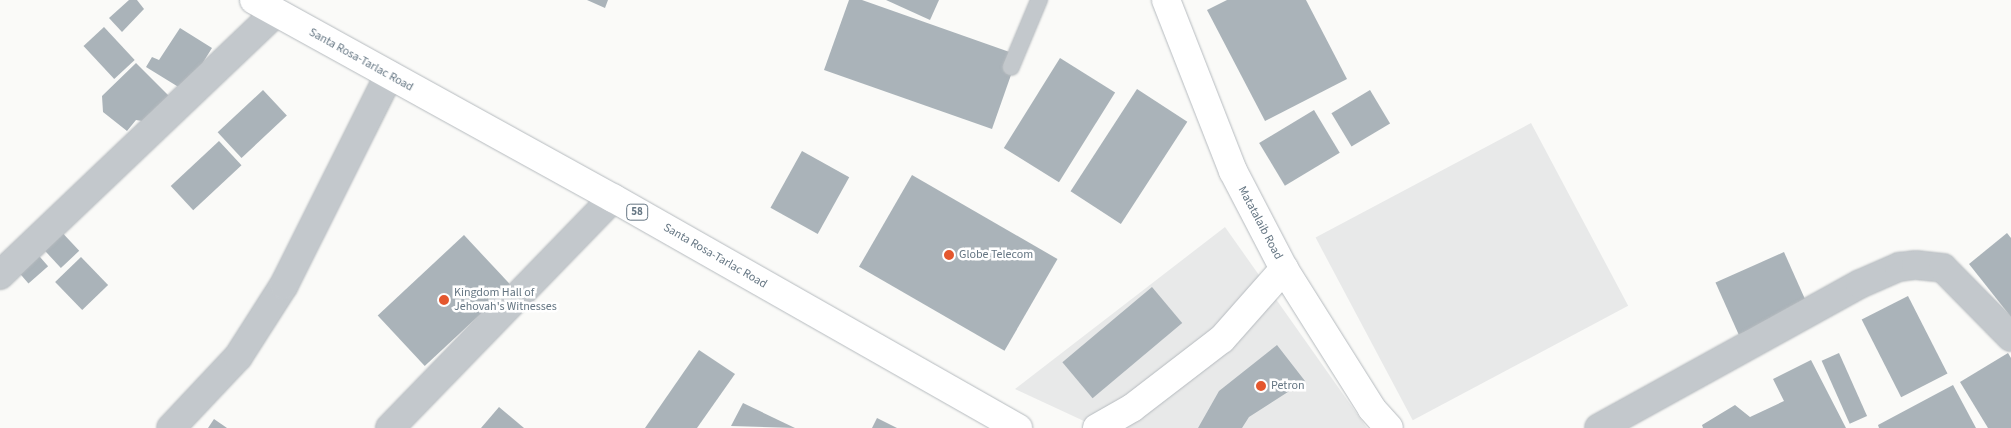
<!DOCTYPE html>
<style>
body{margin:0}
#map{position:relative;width:2011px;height:428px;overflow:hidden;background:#fafaf8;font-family:"Source Sans 3",sans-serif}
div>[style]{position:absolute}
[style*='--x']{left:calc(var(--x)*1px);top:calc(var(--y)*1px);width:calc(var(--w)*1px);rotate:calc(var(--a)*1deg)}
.built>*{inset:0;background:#e8e9e9;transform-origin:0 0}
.building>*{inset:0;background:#aab3b9;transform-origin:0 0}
.roads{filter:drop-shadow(0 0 1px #b5babe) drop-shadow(0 0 1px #b5babe)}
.service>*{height:16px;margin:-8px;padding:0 8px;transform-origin:8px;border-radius:8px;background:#c3c8cc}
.minor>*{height:28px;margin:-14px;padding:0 14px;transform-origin:14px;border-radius:14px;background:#c3c8cc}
.primary>*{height:28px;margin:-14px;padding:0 14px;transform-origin:14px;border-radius:14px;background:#fff}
.trunk>*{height:28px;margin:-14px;padding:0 14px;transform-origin:14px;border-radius:14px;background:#fff}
.dots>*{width:14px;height:14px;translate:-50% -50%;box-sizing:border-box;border:2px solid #fff;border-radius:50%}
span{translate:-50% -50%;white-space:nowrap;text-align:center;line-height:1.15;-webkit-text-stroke:5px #fff;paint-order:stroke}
.shield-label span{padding:1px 4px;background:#fff;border:1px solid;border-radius:4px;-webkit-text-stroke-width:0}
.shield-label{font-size:11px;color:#657683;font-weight:700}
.street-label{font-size:12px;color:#657683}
.poi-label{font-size:12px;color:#657683}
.left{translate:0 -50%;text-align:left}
</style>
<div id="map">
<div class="built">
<div style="left:1531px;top:123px;width:207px;height:244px;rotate:62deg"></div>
<div style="clip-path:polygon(1225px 227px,1367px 428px,1099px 428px,1015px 389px)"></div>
</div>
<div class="building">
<div style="clip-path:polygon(129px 0,137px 0,144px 9px,122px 32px,109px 18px)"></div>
<div style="clip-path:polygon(587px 0,608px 0,605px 8px)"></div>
<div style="clip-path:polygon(849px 0,862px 0,1018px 55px,992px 129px,824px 70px)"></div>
<div style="clip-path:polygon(886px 0,939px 0,930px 20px)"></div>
<div style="clip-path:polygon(1227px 0,1306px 0,1347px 79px,1265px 121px,1207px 10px)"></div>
<div style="left:104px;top:27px;width:45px;height:28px;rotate:47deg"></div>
<div style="clip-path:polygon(180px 28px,212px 48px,185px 91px,146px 67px,152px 57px,159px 60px)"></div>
<div style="left:1060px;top:58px;width:65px;height:106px;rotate:32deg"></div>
<div style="clip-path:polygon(136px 63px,175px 102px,154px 123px,136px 120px,127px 131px,103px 112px,102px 96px)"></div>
<div style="left:1137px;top:89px;width:60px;height:122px;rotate:33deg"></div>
<div style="left:263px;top:90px;width:35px;height:62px;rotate:47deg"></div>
<div style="left:1370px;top:90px;width:39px;height:45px;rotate:59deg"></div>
<div style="left:1314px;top:110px;width:50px;height:64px;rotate:59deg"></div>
<div style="left:219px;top:141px;width:33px;height:66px;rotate:47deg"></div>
<div style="left:802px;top:151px;width:54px;height:65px;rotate:29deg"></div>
<div style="left:912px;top:175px;width:168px;height:106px;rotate:30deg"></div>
<div style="left:56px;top:226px;width:34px;height:25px;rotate:47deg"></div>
<div style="clip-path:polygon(2007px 233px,2011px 238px,2011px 317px,1969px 264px)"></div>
<div style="left:464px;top:235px;width:69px;height:118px;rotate:47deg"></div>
<div style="left:33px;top:249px;width:23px;height:26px;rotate:49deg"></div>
<div style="left:1784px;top:252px;width:57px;height:75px;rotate:66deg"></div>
<div style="left:81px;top:257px;width:39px;height:36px;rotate:46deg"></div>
<div style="left:1152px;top:287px;width:47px;height:117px;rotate:50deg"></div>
<div style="left:1908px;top:296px;width:87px;height:52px;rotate:63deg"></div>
<div style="clip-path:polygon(1277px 345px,1305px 381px,1249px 417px,1242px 428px,1198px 428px,1219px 391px)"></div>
<div style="clip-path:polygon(699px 350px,735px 374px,697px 428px,645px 428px)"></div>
<div style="left:1839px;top:353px;width:69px;height:19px;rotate:66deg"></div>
<div style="clip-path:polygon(2008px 353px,2011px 358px,2011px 428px,1988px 428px,1960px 382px)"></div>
<div style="clip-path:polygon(1811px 360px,1846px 428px,1703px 428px,1702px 425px,1735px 405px,1750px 417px,1784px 401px,1773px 379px)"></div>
<div style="clip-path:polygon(1953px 385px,1976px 428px,1879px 428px,1878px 425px)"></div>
<div style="clip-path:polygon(743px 403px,795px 428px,731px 426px)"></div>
<div style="clip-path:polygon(499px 407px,524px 428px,481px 428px)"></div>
<div style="clip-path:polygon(877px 418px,897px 428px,872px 428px)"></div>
<div style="clip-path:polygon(214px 419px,227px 428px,208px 428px)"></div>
</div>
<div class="roads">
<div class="service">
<div style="--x:1011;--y:67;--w:73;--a:-67.3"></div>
</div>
<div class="minor">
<div style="--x:0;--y:275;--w:381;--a:-43.6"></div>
<div style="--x:171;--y:428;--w:98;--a:-46.7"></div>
<div style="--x:238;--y:357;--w:85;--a:-57.4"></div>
<div style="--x:284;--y:285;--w:235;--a:-63.4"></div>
<div style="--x:390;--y:428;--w:320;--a:-45.9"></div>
<div style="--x:1599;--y:428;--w:298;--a:-28.9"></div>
<div style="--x:1860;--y:284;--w:43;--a:-23.6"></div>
<div style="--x:1899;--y:267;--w:17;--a:-7"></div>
<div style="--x:1916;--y:265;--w:27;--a:6"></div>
<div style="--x:1943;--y:268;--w:97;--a:45.4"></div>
</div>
<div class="primary">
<div style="--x:1166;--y:0;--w:184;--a:68.6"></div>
<div style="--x:1233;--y:171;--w:110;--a:62.5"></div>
<div style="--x:1284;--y:269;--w:165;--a:57.8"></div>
<div style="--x:1372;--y:409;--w:25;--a:48"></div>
<div style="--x:1097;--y:428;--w:40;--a:-29.7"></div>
<div style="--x:1132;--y:408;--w:113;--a:-37.5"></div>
<div style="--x:1222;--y:339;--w:94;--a:-48.5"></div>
</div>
<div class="trunk">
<div style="--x:254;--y:0;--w:410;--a:28.9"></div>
<div style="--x:613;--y:198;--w:466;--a:29.6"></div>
</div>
</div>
<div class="dots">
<div style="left:949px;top:255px;background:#e4572e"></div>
<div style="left:444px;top:300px;background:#e4572e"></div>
<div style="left:1261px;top:386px;background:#e4572e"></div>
</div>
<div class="shield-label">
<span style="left:637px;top:212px">58</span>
</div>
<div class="street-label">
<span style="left:361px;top:60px;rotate:29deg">Santa Rosa-Tarlac Road</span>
<span style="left:1260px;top:223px;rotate:62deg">Matatalaib Road</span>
<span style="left:715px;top:256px;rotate:30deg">Santa Rosa-Tarlac Road</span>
</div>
<div class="poi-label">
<span class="left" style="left:959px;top:255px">Globe Telecom</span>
<span class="left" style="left:454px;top:300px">Kingdom Hall of<br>Jehovah's Witnesses</span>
<span class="left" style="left:1271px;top:386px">Petron</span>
</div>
</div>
